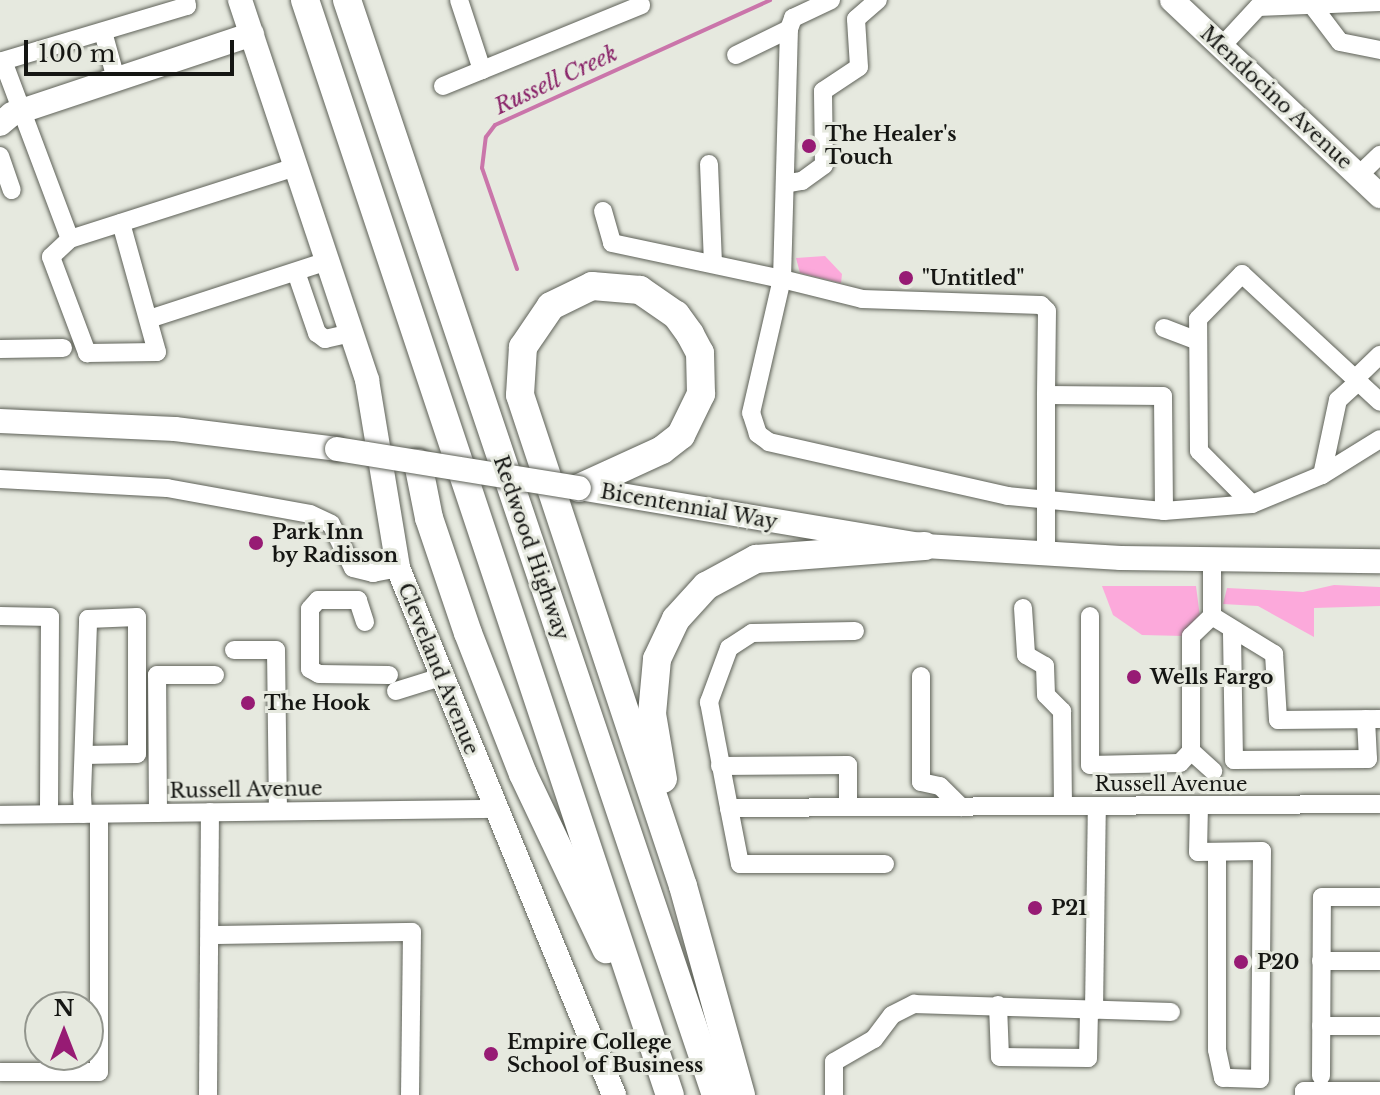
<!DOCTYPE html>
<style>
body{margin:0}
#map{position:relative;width:1380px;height:1095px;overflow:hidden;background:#e6e9df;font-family:"Libre Baskerville",serif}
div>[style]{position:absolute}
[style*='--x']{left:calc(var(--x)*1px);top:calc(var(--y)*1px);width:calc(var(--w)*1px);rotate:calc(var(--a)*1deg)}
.green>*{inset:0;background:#fca9db}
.stream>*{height:4px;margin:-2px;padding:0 2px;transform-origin:2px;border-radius:2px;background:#ca75aa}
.roads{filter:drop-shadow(0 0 2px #5e6158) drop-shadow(0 0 2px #5e6158)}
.minor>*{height:18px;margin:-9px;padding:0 9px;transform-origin:9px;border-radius:9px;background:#fff}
.major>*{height:24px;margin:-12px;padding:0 12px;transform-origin:12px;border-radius:12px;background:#fff}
.highway>*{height:28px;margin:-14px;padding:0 14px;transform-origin:14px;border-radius:14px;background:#fff}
.bridges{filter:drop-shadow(0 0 2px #5e6158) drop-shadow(0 0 2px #5e6158)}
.major-bridge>*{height:24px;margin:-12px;padding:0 12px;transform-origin:12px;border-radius:12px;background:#fff}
.dots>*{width:22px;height:22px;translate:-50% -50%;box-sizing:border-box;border:4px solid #e6e9df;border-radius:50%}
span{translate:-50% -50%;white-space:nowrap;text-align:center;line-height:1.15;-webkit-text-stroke:6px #e6e9df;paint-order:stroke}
.street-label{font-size:20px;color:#151613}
.poi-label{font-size:20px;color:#151613;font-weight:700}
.left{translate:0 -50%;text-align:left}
.water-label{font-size:22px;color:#892369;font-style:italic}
.north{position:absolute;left:24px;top:991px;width:80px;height:80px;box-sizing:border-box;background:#e6e9df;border:2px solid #92958d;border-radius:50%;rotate:0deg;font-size:22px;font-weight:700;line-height:32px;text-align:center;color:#151613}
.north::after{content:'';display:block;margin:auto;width:28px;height:36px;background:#971b74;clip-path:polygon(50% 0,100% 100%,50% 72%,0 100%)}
.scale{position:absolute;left:24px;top:40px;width:210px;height:36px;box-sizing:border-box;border:4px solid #151613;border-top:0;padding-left:10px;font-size:24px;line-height:28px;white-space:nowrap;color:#151613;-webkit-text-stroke:6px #e6e9df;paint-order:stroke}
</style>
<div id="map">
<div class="green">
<div style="clip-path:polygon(825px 256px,842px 274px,841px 283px,800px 273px,796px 258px)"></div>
<div style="clip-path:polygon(1334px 585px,1380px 587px,1380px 606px,1314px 608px,1314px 637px,1258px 606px,1223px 604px,1227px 588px,1303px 592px)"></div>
<div style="clip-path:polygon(1102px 586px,1196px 586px,1200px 617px,1184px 636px,1142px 635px,1113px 615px)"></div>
</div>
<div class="stream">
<div style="--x:517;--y:269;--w:107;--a:-109.1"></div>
<div style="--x:482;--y:168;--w:31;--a:-83"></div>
<div style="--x:486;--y:137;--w:15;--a:-53"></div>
<div style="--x:495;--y:125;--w:302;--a:-24.4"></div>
</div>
<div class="roads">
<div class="minor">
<div style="--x:186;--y:0;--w:6;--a:81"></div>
<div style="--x:187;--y:6;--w:192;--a:163.4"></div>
<div style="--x:3;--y:61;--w:190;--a:69.4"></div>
<div style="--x:70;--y:239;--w:237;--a:-17.7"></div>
<div style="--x:459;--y:0;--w:74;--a:71.8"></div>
<div style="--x:1312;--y:5;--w:46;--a:52.9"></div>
<div style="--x:1340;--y:42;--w:41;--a:11.3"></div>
<div style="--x:103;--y:32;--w:49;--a:74.5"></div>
<div style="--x:1221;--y:47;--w:54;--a:-47.2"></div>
<div style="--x:1258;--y:7;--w:122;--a:-2.3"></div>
<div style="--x:736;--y:55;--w:59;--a:-26.1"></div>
<div style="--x:789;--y:29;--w:12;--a:-70"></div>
<div style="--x:793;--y:18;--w:42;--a:-25.3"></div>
<div style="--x:443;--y:86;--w:214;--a:-22.2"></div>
<div style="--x:0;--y:156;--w:36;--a:71"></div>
<div style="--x:709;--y:164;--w:99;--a:87.7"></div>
<div style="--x:1359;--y:175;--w:29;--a:-44"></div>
<div style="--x:789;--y:183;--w:13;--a:-9"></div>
<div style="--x:802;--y:181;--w:27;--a:-36"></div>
<div style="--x:824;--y:165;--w:74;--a:-90.8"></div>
<div style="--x:823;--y:91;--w:43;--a:-33.7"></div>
<div style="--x:859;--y:67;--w:48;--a:-93.6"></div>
<div style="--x:856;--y:19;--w:29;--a:-41"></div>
<div style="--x:603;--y:211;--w:33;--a:74"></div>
<div style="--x:612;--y:243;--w:174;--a:12"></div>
<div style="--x:782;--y:279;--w:250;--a:-88.4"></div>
<div style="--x:70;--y:239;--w:26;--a:137"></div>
<div style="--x:51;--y:257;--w:103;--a:69.4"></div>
<div style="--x:87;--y:353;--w:70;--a:-0.8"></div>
<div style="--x:157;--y:352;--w:134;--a:-105.6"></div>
<div style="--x:296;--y:272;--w:65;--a:71"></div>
<div style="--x:317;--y:333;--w:10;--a:37"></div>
<div style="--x:325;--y:339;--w:28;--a:-13"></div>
<div style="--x:782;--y:279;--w:82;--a:14"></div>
<div style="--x:862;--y:299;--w:179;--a:1.9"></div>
<div style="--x:1041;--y:305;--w:8;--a:45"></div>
<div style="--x:1047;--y:311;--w:84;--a:90.7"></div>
<div style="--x:1046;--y:395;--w:117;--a:0.5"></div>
<div style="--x:1163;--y:396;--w:115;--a:89.5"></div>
<div style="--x:1164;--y:511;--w:157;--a:-174.5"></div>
<div style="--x:1008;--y:496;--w:245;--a:-167.3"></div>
<div style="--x:769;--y:442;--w:14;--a:-144"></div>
<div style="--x:758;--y:434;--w:22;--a:-108"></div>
<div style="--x:751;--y:413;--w:138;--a:-77"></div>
<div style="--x:149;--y:319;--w:188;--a:-18"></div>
<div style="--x:1164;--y:328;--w:36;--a:21"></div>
<div style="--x:0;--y:349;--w:63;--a:-0.9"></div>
<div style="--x:1357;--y:377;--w:32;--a:-44"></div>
<div style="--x:1046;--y:395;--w:159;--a:90"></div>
<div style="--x:1322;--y:475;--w:68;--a:-31.8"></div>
<div style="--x:0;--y:479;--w:167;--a:3.1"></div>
<div style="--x:167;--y:488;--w:145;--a:10.3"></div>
<div style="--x:310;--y:514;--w:23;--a:25"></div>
<div style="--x:331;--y:524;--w:49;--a:63.4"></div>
<div style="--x:353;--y:568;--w:21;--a:14"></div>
<div style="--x:373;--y:573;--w:25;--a:-11"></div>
<div style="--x:1252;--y:504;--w:75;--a:-135"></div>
<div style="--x:1199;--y:451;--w:132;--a:-90.4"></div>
<div style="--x:1198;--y:319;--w:63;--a:-45.6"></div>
<div style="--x:1242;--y:274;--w:188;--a:42.8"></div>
<div style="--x:1164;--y:511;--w:88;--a:-4.5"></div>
<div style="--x:1252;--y:504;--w:76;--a:-22.5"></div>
<div style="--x:1322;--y:475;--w:77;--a:-78"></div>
<div style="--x:1338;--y:400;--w:27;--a:-42"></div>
<div style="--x:1212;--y:559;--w:57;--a:90"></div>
<div style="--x:1212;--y:616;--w:29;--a:136"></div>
<div style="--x:1191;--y:636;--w:115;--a:90"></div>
<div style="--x:1191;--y:751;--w:30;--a:42"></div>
<div style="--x:1023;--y:608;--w:47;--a:86.3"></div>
<div style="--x:1026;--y:655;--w:22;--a:30"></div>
<div style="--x:1045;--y:666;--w:29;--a:88"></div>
<div style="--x:1046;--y:695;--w:23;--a:45"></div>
<div style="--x:1062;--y:711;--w:95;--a:89.4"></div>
<div style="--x:0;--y:616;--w:50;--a:1.1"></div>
<div style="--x:50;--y:617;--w:197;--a:90.3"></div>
<div style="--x:1090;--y:616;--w:149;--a:90"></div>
<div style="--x:1090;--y:765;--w:90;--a:-1.3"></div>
<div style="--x:1180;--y:763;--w:16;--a:-47"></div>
<div style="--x:1212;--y:616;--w:73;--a:31.5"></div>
<div style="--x:1274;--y:654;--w:66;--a:86.5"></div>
<div style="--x:1278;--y:720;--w:102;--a:-0.6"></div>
<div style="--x:365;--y:622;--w:23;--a:-108"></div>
<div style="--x:358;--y:600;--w:40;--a:180"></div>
<div style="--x:318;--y:600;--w:12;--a:132"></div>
<div style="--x:310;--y:609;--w:60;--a:90"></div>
<div style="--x:310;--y:669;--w:10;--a:29"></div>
<div style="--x:319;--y:674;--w:70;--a:0.8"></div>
<div style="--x:855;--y:631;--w:103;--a:178.9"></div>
<div style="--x:752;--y:633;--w:27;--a:147"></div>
<div style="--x:729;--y:648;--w:58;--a:110.3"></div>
<div style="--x:709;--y:702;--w:108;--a:79.3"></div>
<div style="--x:729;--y:808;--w:651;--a:-0.35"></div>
<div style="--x:1232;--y:633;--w:127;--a:89.1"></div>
<div style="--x:1234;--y:760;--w:134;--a:-0.4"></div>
<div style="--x:1368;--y:759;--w:40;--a:-92.9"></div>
<div style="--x:234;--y:650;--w:42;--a:0"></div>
<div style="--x:276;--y:650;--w:161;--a:89.3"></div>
<div style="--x:921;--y:676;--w:106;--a:90"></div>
<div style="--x:921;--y:782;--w:19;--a:12"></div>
<div style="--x:940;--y:786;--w:30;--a:45"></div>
<div style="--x:396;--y:691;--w:47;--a:-17.3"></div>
<div style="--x:720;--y:766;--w:128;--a:-0.4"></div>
<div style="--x:848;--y:765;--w:42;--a:90"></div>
<div style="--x:1199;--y:805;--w:47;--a:91.2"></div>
<div style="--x:1198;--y:852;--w:64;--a:-0.9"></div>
<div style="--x:1262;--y:851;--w:228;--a:90.5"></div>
<div style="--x:1260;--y:1079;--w:37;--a:-178"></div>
<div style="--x:1223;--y:1078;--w:29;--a:-102"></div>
<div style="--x:1217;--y:1050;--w:198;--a:-90"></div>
<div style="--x:729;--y:808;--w:57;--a:78.9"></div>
<div style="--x:740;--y:864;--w:145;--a:0"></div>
<div style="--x:158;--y:813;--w:138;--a:-90.4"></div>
<div style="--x:157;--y:675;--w:58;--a:0"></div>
<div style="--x:83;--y:814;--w:19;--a:-93"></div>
<div style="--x:82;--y:795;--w:176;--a:-88"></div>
<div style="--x:88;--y:619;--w:49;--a:-2.3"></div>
<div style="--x:137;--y:617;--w:137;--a:90"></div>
<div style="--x:137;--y:754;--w:53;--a:178.9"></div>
<div style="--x:0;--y:815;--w:493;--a:-0.7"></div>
<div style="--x:210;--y:935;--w:202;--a:-0.9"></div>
<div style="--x:412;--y:932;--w:163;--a:90.7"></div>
<div style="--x:1321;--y:961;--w:59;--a:0"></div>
<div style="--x:998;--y:1005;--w:52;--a:87.8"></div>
<div style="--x:1000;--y:1057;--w:88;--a:0.7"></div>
<div style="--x:1088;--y:1058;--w:47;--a:-88.8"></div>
<div style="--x:1094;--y:1011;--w:205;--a:-89.2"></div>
<div style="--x:1321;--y:1026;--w:59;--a:0"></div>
<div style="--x:0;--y:1072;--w:99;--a:0"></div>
<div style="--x:99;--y:1072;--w:258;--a:-90"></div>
<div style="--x:1321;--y:1076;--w:179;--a:-89.7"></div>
<div style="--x:1322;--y:897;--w:58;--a:0"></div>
<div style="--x:208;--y:1095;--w:283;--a:-89.6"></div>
<div style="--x:834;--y:1095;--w:33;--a:-90"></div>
<div style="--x:834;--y:1062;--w:46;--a:-29.9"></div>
<div style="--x:874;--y:1039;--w:30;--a:-53"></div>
<div style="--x:892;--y:1015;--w:25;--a:-27"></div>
<div style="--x:914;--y:1004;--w:257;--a:1.8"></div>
<div style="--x:1304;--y:1095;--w:4;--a:-90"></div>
<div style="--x:1304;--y:1091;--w:76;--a:0"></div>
</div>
<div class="major">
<div style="--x:240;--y:0;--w:401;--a:71.5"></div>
<div style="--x:367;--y:380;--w:191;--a:80.6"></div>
<div style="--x:398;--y:568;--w:570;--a:67.71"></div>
<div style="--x:1172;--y:0;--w:286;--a:43.3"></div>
<div style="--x:0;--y:124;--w:16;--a:-40"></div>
<div style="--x:12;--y:114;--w:253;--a:-18.4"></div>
<div style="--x:0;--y:421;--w:175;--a:2.6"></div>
<div style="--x:175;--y:429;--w:163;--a:7"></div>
<div style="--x:579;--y:488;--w:351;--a:9.5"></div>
<div style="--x:925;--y:546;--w:196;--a:3.5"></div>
<div style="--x:1121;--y:558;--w:259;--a:0.7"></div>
</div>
<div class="highway">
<div style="--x:305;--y:0;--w:1154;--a:71.57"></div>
<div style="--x:347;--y:0;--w:1156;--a:71.38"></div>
<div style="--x:418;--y:463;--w:56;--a:78.7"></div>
<div style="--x:429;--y:518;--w:121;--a:71.3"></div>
<div style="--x:468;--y:633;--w:151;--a:68.7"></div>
<div style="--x:523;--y:774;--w:194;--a:64.6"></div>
<div style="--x:579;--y:488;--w:91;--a:-24.6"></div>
<div style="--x:662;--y:450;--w:24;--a:-38"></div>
<div style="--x:681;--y:435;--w:46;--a:-64"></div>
<div style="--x:701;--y:394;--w:41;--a:-91.4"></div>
<div style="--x:700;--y:353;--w:21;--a:-118"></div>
<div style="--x:690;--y:334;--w:24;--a:-126"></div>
<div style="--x:676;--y:315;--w:44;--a:-145.2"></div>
<div style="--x:640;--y:290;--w:48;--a:-175.2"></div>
<div style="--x:592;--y:286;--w:46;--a:154"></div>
<div style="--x:551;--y:306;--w:50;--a:124.3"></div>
<div style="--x:523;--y:347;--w:48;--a:93.6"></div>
<div style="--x:520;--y:395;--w:517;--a:71.64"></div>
<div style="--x:683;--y:886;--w:217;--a:74.5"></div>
<div style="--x:663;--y:779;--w:66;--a:-99.6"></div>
<div style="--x:652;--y:714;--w:55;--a:-84.8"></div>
<div style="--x:657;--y:659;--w:44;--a:-64.6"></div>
<div style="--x:676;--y:619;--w:45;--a:-47.7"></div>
<div style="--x:706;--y:586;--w:57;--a:-28.4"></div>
<div style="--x:756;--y:559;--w:169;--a:-4.4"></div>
</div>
</div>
<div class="bridges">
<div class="major-bridge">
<div style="--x:337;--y:449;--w:245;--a:9.2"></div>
</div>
</div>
<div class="dots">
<div style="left:809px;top:146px;background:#971b74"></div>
<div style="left:906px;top:278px;background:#971b74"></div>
<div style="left:256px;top:543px;background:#971b74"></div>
<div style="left:1134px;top:677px;background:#971b74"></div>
<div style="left:248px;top:703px;background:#971b74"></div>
<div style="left:1035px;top:908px;background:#971b74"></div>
<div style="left:1241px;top:962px;background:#971b74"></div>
<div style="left:491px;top:1054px;background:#971b74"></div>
</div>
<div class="street-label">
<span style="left:1276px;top:98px;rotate:43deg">Mendocino Avenue</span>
<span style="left:689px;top:507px;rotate:10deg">Bicentennial Way</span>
<span style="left:531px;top:548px;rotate:71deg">Redwood Highway</span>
<span style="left:438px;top:669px;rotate:68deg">Cleveland Avenue</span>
<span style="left:1171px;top:784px">Russell Avenue</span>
<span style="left:246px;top:790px;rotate:-1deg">Russell Avenue</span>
</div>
<div class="poi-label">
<span class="left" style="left:825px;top:146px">The Healer's<br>Touch</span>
<span class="left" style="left:922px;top:278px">"Untitled"</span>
<span class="left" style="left:272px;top:544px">Park Inn<br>by Radisson</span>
<span class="left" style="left:1150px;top:677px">Wells Fargo</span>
<span class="left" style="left:264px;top:703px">The Hook</span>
<span class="left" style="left:1051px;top:908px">P21</span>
<span class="left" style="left:1257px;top:962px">P20</span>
<span class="left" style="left:507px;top:1054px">Empire College<br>School of Business</span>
</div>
<div class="water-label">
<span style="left:556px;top:80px;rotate:-25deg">Russell Creek</span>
</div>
<div class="north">N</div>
<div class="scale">100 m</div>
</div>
